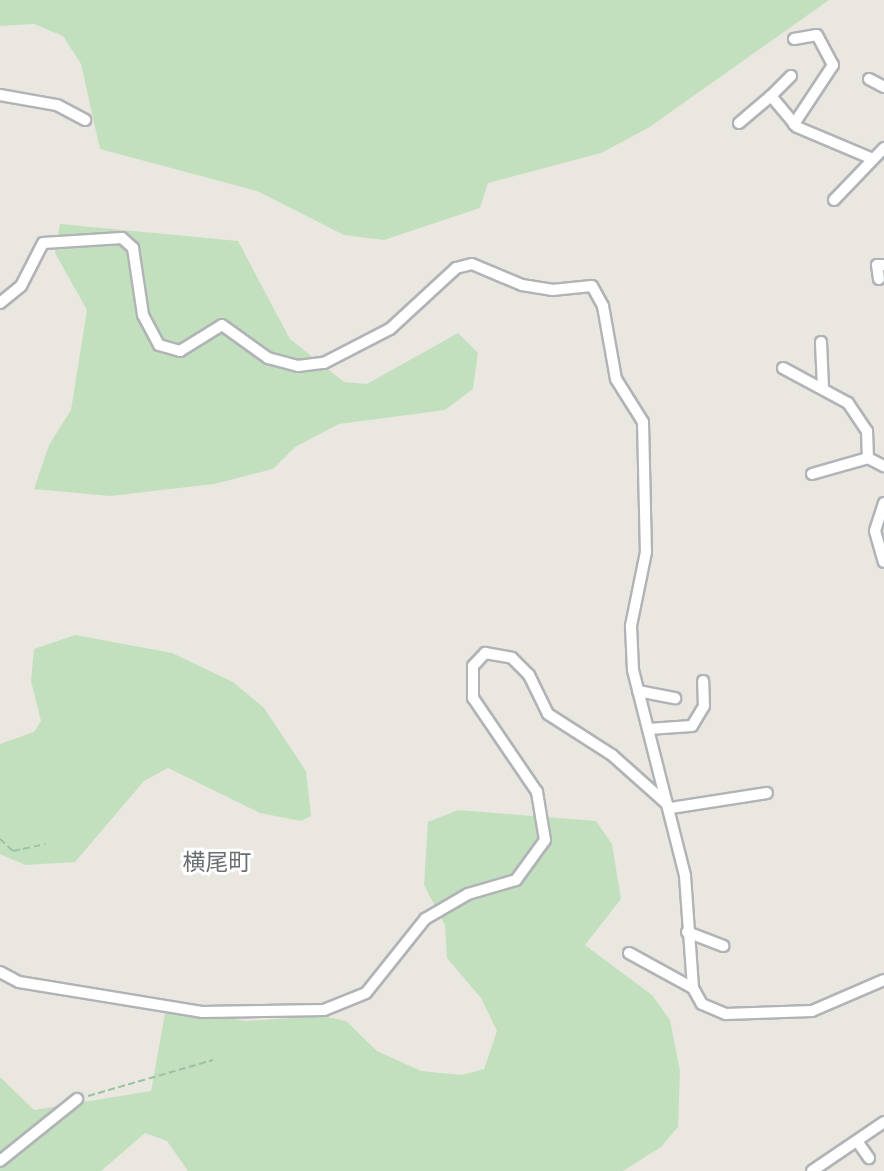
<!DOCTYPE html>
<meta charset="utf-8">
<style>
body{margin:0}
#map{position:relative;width:884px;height:1171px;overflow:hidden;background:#eae7e0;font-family:Signika,"Noto Sans JP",sans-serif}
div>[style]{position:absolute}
.green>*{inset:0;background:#c3e0be}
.path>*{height:2px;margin-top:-1px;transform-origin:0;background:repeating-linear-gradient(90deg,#9ac39f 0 7px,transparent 0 10.5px)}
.roads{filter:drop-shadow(2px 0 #b1b4b7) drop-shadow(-2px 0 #b1b4b7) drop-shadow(0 2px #b1b4b7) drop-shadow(0 -2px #b1b4b7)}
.minor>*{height:10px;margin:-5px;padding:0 5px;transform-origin:5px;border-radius:5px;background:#fff}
span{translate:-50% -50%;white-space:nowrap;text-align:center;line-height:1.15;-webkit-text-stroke:6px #fff;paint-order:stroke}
.quarter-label{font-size:23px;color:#6a6f72}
</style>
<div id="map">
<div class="green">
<div style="clip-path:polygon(0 0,829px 0,648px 128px,601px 153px,488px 183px,480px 208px,384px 240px,344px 235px,257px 191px,100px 149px,81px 64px,63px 36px,34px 24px,0 26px)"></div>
<div style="clip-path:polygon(60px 224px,238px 241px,290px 339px,344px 382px,367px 384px,458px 333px,478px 353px,473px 389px,445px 410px,339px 424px,295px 447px,273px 469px,214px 484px,110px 496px,34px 489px,49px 445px,71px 410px,87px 310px,55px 253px)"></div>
<div style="clip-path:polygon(75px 635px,172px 653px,233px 682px,264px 708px,306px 771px,311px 816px,301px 821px,260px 813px,168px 768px,144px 781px,75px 862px,25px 865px,0 854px,0 744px,34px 732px,41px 721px,31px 681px,34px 649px)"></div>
<div style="clip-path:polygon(458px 810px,596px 821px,612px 844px,621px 899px,585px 945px,652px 995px,670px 1020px,680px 1071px,678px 1127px,661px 1147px,623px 1171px,188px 1171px,167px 1141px,145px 1133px,101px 1171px,0 1171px,0 1077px,34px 1110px,151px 1091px,166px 1008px,246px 1021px,322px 1016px,346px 1021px,377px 1051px,421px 1071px,462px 1075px,484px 1069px,497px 1031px,481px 998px,447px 958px,445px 925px,424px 885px,428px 822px)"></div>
</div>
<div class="path">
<div style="left:0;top:839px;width:18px;rotate:43deg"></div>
<div style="left:13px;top:851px;width:33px;rotate:-12deg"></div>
<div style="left:88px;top:1096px;width:130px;rotate:-16.1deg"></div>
</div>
<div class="roads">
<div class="minor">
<div style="left:794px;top:39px;width:23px;rotate:-10deg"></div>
<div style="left:817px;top:35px;width:34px;rotate:62deg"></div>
<div style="left:833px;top:65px;width:71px;rotate:123.5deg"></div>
<div style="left:791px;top:76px;width:28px;rotate:135deg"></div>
<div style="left:771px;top:96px;width:40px;rotate:50deg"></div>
<div style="left:797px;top:127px;width:82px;rotate:22.8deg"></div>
<div style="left:869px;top:79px;width:17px;rotate:28deg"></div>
<div style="left:0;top:95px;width:58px;rotate:10deg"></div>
<div style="left:57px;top:105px;width:32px;rotate:28deg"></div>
<div style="left:739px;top:123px;width:42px;rotate:-40.2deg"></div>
<div style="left:834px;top:200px;width:72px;rotate:-46.1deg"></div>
<div style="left:879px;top:279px;width:14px;rotate:-98deg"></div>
<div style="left:877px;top:265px;width:7px"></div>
<div style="left:0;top:303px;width:27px;rotate:-39deg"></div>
<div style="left:21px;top:286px;width:48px;rotate:-62.9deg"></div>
<div style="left:43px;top:243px;width:79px;rotate:-3.6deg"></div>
<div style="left:122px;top:238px;width:15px;rotate:42deg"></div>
<div style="left:133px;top:248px;width:68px;rotate:81.5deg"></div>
<div style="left:143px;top:315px;width:34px;rotate:62deg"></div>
<div style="left:159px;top:345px;width:22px;rotate:16deg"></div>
<div style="left:180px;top:351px;width:49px;rotate:-31.8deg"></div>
<div style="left:222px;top:325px;width:57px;rotate:35.7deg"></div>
<div style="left:268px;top:358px;width:31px;rotate:15deg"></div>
<div style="left:298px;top:366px;width:26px;rotate:-7deg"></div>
<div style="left:324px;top:363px;width:74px;rotate:-27.3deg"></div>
<div style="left:390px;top:329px;width:90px;rotate:-42.7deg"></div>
<div style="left:456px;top:268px;width:16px;rotate:-14deg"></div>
<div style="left:472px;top:264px;width:54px;rotate:22.8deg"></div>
<div style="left:522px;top:285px;width:30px;rotate:9deg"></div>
<div style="left:552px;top:290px;width:40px;rotate:-5.7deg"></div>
<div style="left:592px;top:286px;width:23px;rotate:61deg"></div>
<div style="left:603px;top:306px;width:74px;rotate:79.9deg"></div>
<div style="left:616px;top:379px;width:51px;rotate:57.9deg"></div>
<div style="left:643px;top:422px;width:130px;rotate:88.7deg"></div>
<div style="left:646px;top:552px;width:76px;rotate:101.5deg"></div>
<div style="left:631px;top:626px;width:44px;rotate:87.4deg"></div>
<div style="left:633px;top:670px;width:212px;rotate:75.8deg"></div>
<div style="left:685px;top:876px;width:112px;rotate:85.9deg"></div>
<div style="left:693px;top:988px;width:18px;rotate:61deg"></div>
<div style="left:702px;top:1004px;width:26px;rotate:23deg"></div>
<div style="left:726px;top:1014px;width:86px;rotate:-2deg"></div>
<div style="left:812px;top:1011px;width:78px;rotate:-23.3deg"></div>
<div style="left:821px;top:342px;width:45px;rotate:87.5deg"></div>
<div style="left:783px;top:368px;width:74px;rotate:28.3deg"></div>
<div style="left:848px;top:403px;width:34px;rotate:56deg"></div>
<div style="left:867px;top:431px;width:27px;rotate:88deg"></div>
<div style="left:868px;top:458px;width:18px;rotate:27deg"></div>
<div style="left:812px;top:474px;width:58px;rotate:-15.9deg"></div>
<div style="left:884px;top:503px;width:29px;rotate:108deg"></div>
<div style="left:875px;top:531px;width:32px;rotate:74deg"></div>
<div style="left:638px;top:691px;width:38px;rotate:11deg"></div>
<div style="left:648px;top:729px;width:44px;rotate:-3.9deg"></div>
<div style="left:692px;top:726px;width:23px;rotate:-59deg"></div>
<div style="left:704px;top:706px;width:25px;rotate:-92deg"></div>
<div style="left:671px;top:808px;width:97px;rotate:-8.9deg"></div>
<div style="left:687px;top:932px;width:39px;rotate:21deg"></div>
<div style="left:629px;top:953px;width:73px;rotate:28.7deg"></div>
<div style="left:0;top:972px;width:21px;rotate:28deg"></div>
<div style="left:19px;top:982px;width:185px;rotate:9.3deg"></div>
<div style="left:202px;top:1012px;width:122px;rotate:-0.9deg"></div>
<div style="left:324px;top:1010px;width:45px;rotate:-22deg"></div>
<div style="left:366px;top:993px;width:95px;rotate:-51.4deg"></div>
<div style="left:425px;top:919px;width:50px;rotate:-30.2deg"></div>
<div style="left:468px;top:894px;width:50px;rotate:-16.3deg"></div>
<div style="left:516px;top:880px;width:49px;rotate:-54.1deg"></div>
<div style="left:545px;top:840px;width:49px;rotate:-99.5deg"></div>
<div style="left:537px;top:792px;width:114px;rotate:-124.2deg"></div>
<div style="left:473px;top:698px;width:32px;rotate:-90deg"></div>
<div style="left:473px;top:666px;width:18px;rotate:-47deg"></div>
<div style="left:485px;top:653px;width:27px;rotate:10deg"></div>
<div style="left:512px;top:658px;width:24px;rotate:45deg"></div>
<div style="left:529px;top:675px;width:43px;rotate:64deg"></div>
<div style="left:548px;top:714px;width:76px;rotate:32.6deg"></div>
<div style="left:612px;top:755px;width:74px;rotate:41.7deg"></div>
<div style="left:857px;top:1141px;width:21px;rotate:55deg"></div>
<div style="left:0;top:1161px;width:99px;rotate:-38.8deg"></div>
<div style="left:812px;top:1171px;width:87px;rotate:-34.2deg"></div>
</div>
</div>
<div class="quarter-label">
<span style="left:217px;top:863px">横尾町</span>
</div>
</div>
